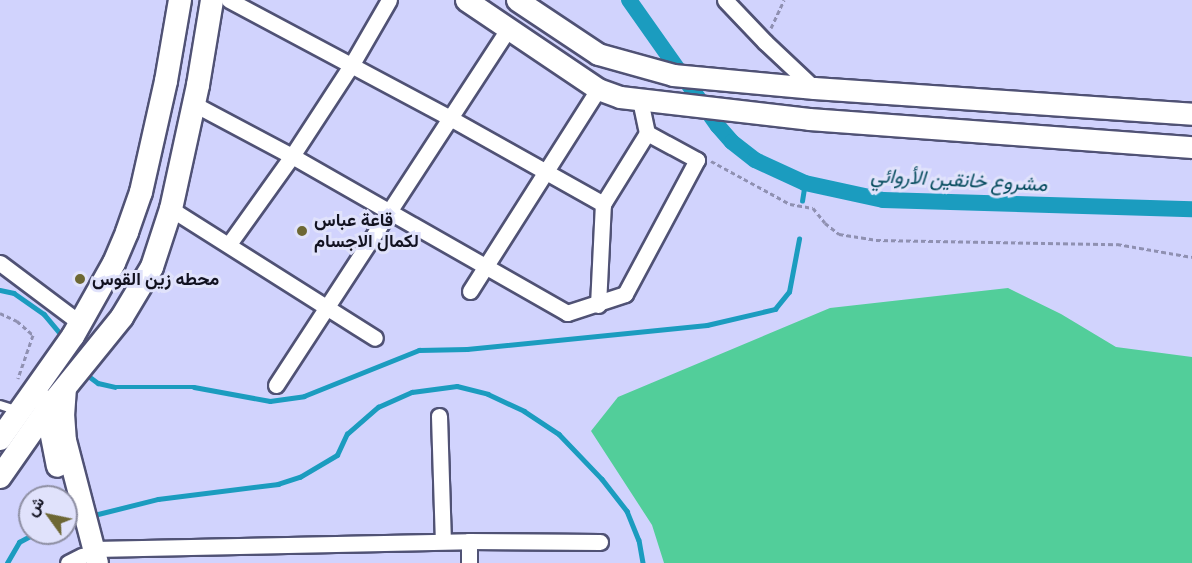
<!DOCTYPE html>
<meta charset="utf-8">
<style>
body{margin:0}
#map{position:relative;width:1192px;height:563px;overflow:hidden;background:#d1d3fd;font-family:Merriweather,Vazirmatn,serif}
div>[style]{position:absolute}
.green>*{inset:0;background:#52ce9a}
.stream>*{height:4.5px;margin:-2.25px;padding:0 2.25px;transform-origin:2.25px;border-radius:2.25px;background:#1b9cbf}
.canal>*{height:16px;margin:-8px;padding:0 8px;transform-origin:8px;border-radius:8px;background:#1b9cbf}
.path>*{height:3px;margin-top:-1.5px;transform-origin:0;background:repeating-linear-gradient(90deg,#8f90b1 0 4.5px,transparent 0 7.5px)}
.roads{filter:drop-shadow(2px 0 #505275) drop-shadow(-2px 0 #505275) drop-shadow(0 2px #505275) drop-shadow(0 -2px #505275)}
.lane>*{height:8px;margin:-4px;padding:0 4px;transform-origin:4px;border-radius:4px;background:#fff}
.street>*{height:15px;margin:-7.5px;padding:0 7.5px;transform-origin:7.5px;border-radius:7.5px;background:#fff}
.secondary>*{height:21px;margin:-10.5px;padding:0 10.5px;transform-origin:10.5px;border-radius:10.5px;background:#fff}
.primary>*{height:22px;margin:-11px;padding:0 11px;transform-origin:11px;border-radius:11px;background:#fff}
.dots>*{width:16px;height:16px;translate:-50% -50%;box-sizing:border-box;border:3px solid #e0e2fb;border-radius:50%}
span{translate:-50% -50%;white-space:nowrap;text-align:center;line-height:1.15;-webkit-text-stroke:6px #e0e2fb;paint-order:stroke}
.poi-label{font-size:18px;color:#121220;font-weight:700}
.left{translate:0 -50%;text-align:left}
.water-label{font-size:20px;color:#034a5c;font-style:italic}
.north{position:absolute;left:18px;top:485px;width:60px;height:60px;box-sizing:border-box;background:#e0e2fb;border:2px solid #8e8fa3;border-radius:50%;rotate:303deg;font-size:16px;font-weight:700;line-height:24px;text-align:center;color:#121220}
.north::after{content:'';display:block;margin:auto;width:21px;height:27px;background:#6d6734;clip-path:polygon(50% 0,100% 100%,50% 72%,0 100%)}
</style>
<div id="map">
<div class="green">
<div style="clip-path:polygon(1008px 288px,1061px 314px,1116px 347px,1192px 357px,1192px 563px,664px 563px,652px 525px,591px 431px,618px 397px,830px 308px)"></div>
</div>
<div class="stream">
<div style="left:802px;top:201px;width:18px;rotate:-81deg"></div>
<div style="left:0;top:290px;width:14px;rotate:12deg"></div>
<div style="left:14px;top:293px;width:37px;rotate:35deg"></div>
<div style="left:44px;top:314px;width:31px;rotate:50deg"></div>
<div style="left:86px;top:374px;width:15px;rotate:37deg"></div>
<div style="left:98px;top:383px;width:17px;rotate:13deg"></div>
<div style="left:115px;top:387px;width:79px"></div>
<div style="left:194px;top:387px;width:77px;rotate:10.4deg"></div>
<div style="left:270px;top:401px;width:34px;rotate:-8deg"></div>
<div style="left:304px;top:396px;width:124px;rotate:-21.8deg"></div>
<div style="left:419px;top:350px;width:48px;rotate:-1.2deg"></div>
<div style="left:467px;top:349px;width:241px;rotate:-5.7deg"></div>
<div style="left:707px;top:325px;width:70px;rotate:-13.2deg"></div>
<div style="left:775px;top:309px;width:22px;rotate:-51deg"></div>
<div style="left:789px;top:292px;width:54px;rotate:-79.3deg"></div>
<div style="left:90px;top:516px;width:70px;rotate:-14deg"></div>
<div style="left:158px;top:499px;width:121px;rotate:-7.1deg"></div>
<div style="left:278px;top:484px;width:23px;rotate:-18deg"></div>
<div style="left:300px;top:477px;width:43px;rotate:-30.7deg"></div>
<div style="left:337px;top:455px;width:23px;rotate:-65deg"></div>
<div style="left:347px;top:434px;width:41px;rotate:-41.1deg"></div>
<div style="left:378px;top:407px;width:37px;rotate:-24deg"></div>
<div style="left:412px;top:392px;width:45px;rotate:-7.6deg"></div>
<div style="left:457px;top:386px;width:32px;rotate:14deg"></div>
<div style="left:488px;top:394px;width:40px;rotate:25deg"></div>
<div style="left:524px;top:411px;width:42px;rotate:33.3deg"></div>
<div style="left:559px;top:434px;width:62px;rotate:46.3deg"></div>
<div style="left:602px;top:479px;width:41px;rotate:52deg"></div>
<div style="left:627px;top:511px;width:31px;rotate:68deg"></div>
<div style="left:639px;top:540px;width:23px;rotate:80deg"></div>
<div style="left:66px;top:522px;width:13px;rotate:-13deg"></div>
<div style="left:7px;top:563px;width:24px;rotate:-60deg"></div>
<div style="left:19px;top:542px;width:19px;rotate:-28deg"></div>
</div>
<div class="canal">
<div style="left:629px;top:0;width:154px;rotate:54.8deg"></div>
<div style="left:718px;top:126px;width:21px;rotate:49deg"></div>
<div style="left:732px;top:142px;width:29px;rotate:38deg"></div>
<div style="left:755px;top:160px;width:55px;rotate:24.7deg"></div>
<div style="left:805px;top:183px;width:80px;rotate:12.3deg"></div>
<div style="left:883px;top:200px;width:309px;rotate:1.7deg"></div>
</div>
<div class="path">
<div style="left:771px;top:28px;width:31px;rotate:-65deg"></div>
<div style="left:711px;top:161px;width:90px;rotate:28.6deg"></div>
<div style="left:790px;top:204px;width:23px;rotate:10deg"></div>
<div style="left:813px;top:208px;width:19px;rotate:51deg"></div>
<div style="left:825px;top:223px;width:18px;rotate:38deg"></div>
<div style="left:839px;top:234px;width:37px;rotate:9deg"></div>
<div style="left:876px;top:240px;width:241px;rotate:1deg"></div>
<div style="left:1117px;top:244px;width:76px;rotate:9.8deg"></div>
<div style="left:0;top:313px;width:19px;rotate:25deg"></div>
<div style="left:17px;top:321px;width:21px;rotate:41deg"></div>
<div style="left:33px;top:335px;width:46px;rotate:109.2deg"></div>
</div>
<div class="roads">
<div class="lane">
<div style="left:0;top:405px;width:19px;rotate:18deg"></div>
</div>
<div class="street">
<div style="left:229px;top:0;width:251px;rotate:28.1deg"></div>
<div style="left:450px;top:118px;width:176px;rotate:29.3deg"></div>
<div style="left:725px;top:0;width:58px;rotate:46.4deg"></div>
<div style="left:765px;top:42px;width:67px;rotate:43.2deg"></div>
<div style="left:194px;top:104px;width:111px;rotate:28deg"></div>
<div style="left:292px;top:156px;width:317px;rotate:29.7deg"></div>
<div style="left:567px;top:313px;width:61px;rotate:-18.1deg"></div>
<div style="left:625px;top:294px;width:152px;rotate:-61.8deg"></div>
<div style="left:697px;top:160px;width:57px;rotate:-151.6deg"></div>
<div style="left:171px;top:209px;width:241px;rotate:32.3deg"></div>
<div style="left:229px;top:244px;width:108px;rotate:-54.4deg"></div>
<div style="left:292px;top:156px;width:110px;rotate:-56.9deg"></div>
<div style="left:352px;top:64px;width:74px;rotate:-60deg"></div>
<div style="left:0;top:263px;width:100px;rotate:36.9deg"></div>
<div style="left:470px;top:291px;width:239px;rotate:-57.6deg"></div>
<div style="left:598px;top:305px;width:101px;rotate:-87.2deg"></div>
<div style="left:603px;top:204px;width:84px;rotate:-58.2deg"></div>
<div style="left:647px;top:133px;width:34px;rotate:-102deg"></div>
<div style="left:276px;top:385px;width:426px;rotate:-56.9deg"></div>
<div style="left:439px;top:416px;width:125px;rotate:88.2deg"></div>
<div style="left:469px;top:541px;width:22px;rotate:90deg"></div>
<div style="left:94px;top:549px;width:375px;rotate:-1.2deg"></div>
<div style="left:469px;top:541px;width:131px;rotate:0.4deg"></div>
<div style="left:68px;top:563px;width:16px;rotate:-27deg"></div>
</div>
<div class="secondary">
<div style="left:466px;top:0;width:159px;rotate:34deg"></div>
<div style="left:598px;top:89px;width:23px;rotate:20deg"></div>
<div style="left:620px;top:97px;width:190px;rotate:6.6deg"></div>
<div style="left:809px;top:119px;width:384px;rotate:4.2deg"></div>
<div style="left:517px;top:0;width:97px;rotate:33.7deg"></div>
<div style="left:598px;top:54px;width:78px;rotate:15.6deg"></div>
<div style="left:673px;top:75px;width:142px;rotate:5.3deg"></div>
<div style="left:814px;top:88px;width:379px;rotate:3.9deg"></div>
<div style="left:65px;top:387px;width:26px;rotate:94deg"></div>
<div style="left:63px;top:413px;width:27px;rotate:86deg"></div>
<div style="left:65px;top:440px;width:127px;rotate:75.4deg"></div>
<div style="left:44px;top:400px;width:67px;rotate:78.9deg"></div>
</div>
<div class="primary">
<div style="left:0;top:439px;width:126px;rotate:-54.7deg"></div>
<div style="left:73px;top:336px;width:84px;rotate:-60.7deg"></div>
<div style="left:114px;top:263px;width:34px;rotate:-67deg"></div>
<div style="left:127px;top:232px;width:42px;rotate:-70.7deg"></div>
<div style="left:141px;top:192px;width:114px;rotate:-77.3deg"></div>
<div style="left:166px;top:81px;width:82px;rotate:-80.2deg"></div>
<div style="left:0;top:477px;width:80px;rotate:-55.1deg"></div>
<div style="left:46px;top:411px;width:121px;rotate:-51deg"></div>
<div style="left:122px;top:317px;width:58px;rotate:-59deg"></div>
<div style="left:152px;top:267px;width:61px;rotate:-71.9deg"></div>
<div style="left:171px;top:209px;width:127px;rotate:-77.7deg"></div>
<div style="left:198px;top:85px;width:86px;rotate:-80.6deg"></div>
</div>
</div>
<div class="dots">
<div style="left:302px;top:231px;background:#6d6734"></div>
<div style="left:80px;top:279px;background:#6d6734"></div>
</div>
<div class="poi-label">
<span class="left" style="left:314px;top:231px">قاعة عباس<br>لكمال الاجسام</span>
<span class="left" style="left:92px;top:279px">محطه زين القوس</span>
</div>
<div class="water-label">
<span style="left:959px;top:179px;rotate:3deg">مشروع خانقين الأروائي</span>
</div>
<div class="north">ش</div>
</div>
